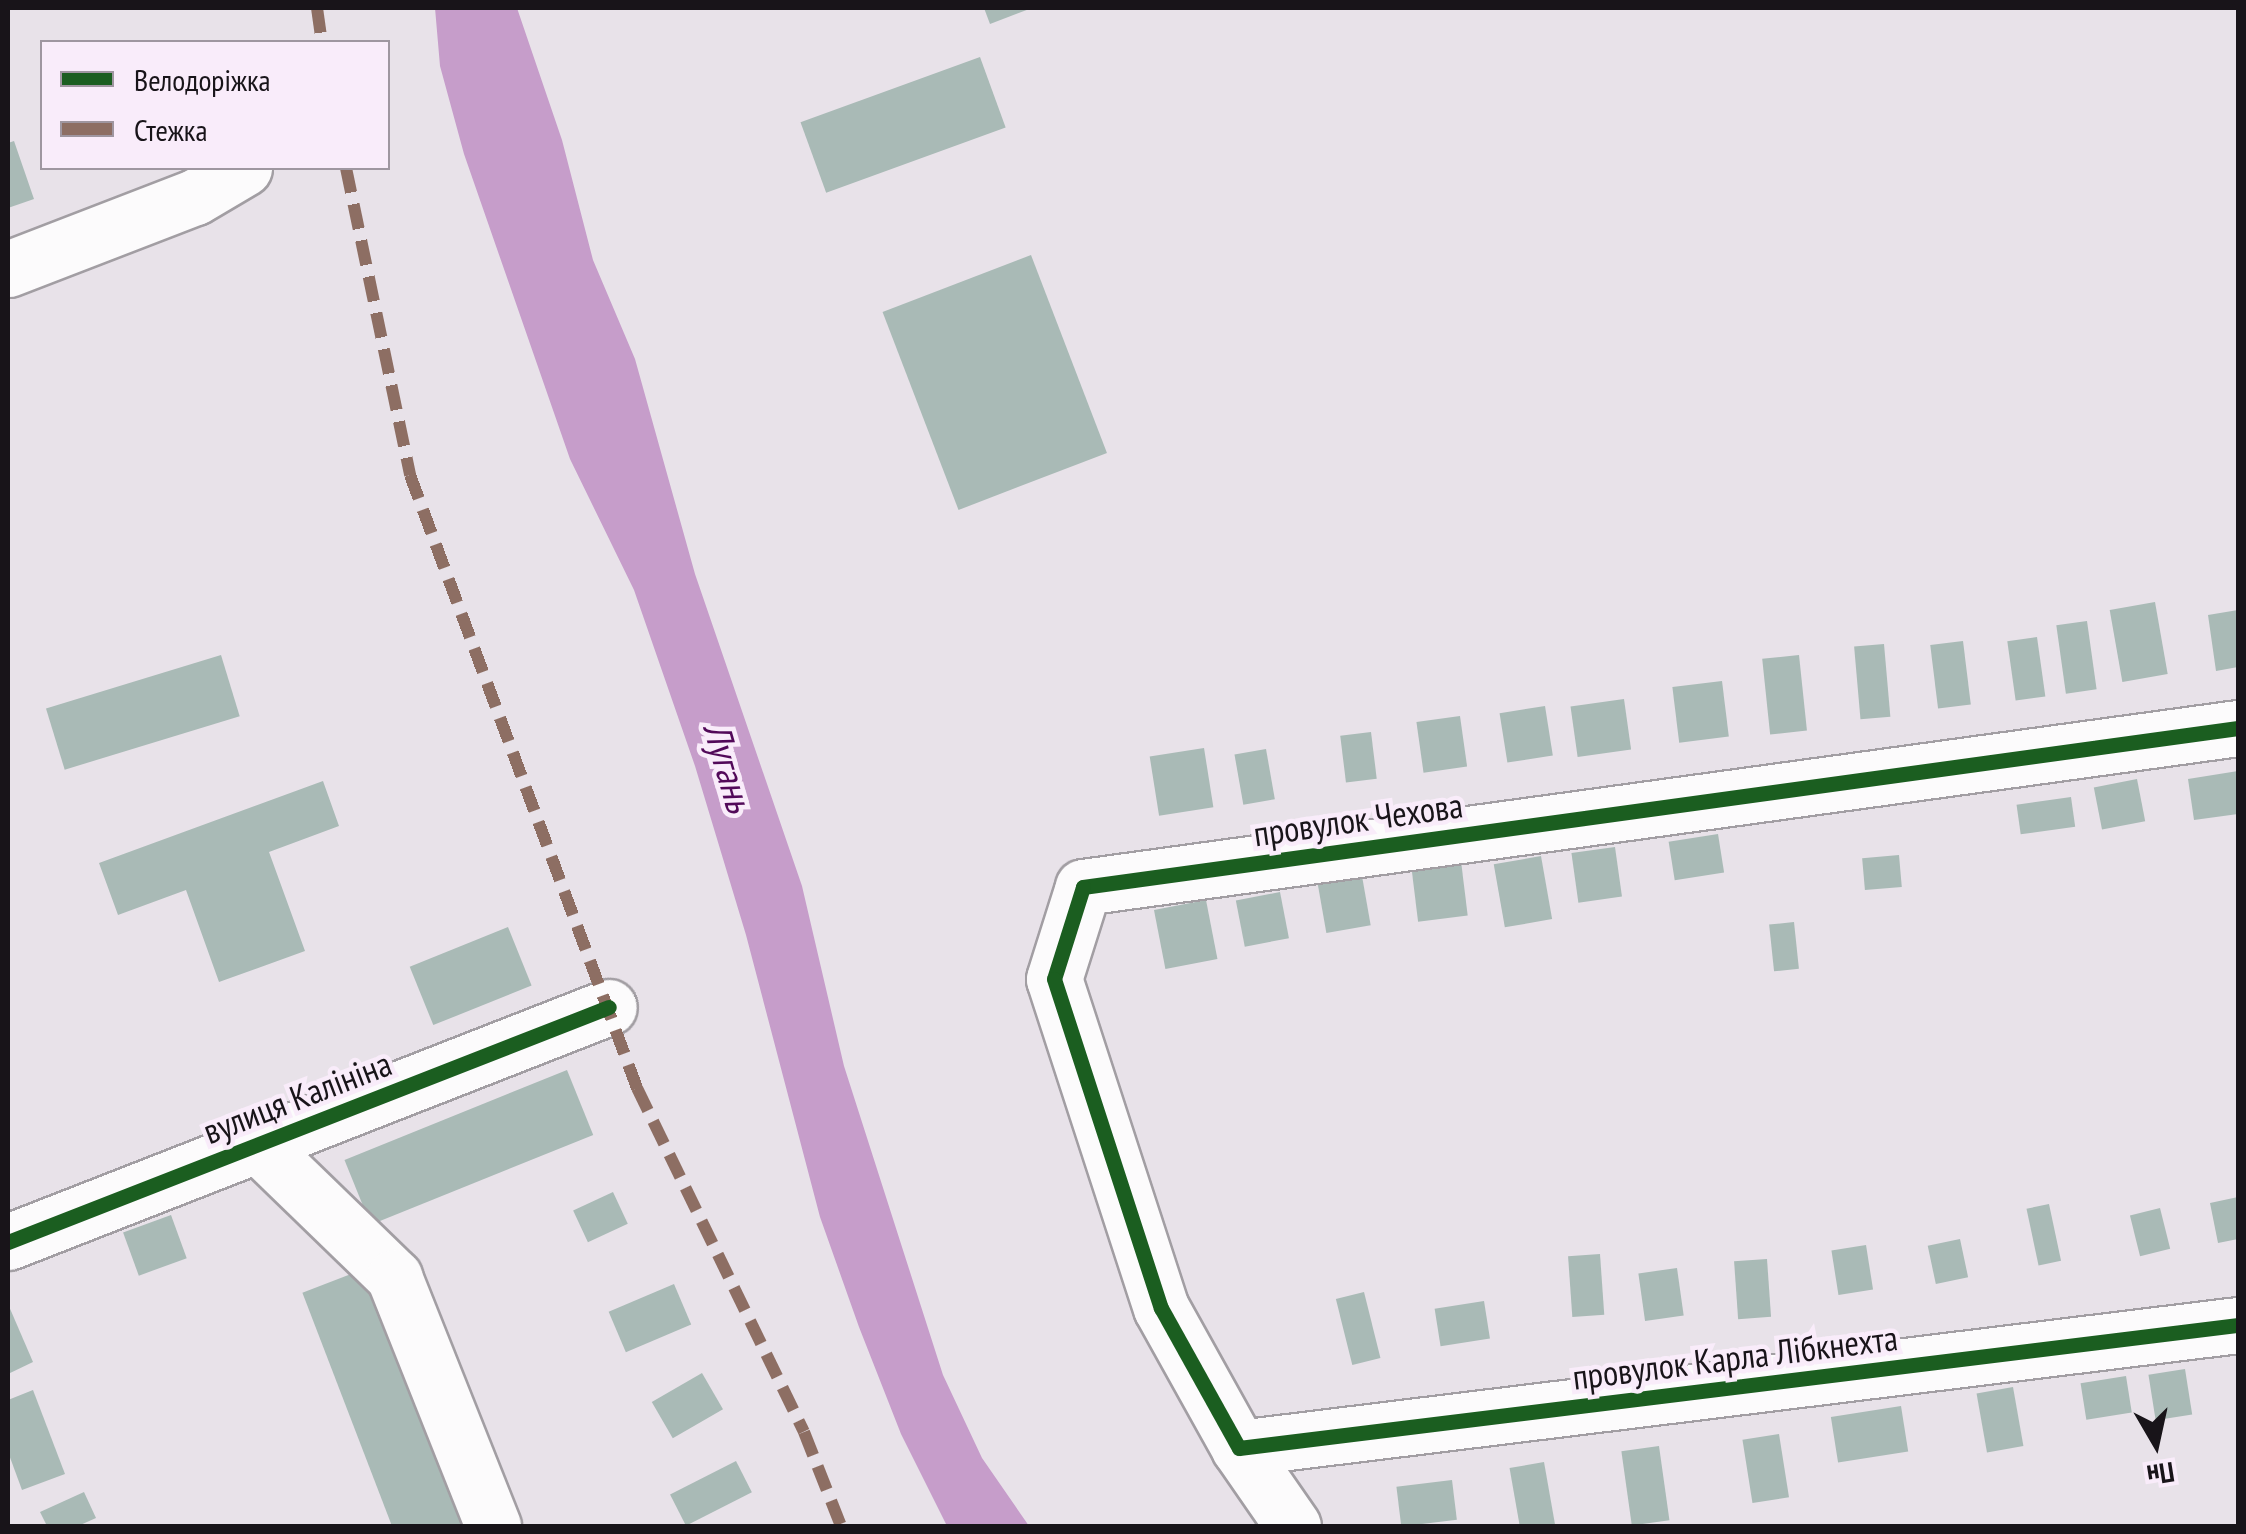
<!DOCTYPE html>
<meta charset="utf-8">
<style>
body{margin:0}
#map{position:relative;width:2246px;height:1534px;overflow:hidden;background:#e8e2e9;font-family:"PT Sans Narrow",sans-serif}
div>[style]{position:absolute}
.water>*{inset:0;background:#c69dca}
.building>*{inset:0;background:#a9bab6;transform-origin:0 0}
.roads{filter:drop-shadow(2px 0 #a29ea3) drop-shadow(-2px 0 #a29ea3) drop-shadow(0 2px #a29ea3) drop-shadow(0 -2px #a29ea3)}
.minor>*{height:55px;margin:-27.5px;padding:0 27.5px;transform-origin:27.5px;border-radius:27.5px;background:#fcfbfc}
.quiet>*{height:12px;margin-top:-6px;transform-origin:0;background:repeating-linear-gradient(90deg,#8d6e63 0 25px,transparent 0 37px)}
.cycleway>*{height:15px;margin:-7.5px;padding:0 7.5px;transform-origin:7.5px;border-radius:7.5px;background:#1b5e20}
span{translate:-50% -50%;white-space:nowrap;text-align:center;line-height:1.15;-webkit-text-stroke:9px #f9ecfa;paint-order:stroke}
.street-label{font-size:35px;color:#181419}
.water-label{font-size:38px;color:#520959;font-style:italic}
.frame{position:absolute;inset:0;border:10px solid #181419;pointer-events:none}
.legend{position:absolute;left:40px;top:40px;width:350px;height:130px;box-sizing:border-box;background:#f9ecfa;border:2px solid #9f96a0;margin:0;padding:12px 18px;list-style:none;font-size:30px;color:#181419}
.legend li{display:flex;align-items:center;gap:20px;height:50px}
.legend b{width:50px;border:2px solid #9f96a0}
.north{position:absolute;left:2106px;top:1394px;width:100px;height:100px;-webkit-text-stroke:8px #f9ecfa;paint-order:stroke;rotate:171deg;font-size:28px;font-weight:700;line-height:40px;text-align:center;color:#181419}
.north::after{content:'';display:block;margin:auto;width:35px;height:45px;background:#181419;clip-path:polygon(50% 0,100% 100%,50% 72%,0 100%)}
</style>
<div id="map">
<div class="water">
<div style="clip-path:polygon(435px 8px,517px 8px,562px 140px,593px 260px,635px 359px,695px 574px,802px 886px,844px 1066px,943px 1375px,982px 1458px,1029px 1526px,947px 1526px,901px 1434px,859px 1327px,820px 1217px,746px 935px,695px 766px,634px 590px,570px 459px,464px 154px,440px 66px)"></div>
</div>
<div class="building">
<div style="clip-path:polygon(984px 8px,1032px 8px,990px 24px)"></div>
<div style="left:980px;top:57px;width:75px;height:191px;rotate:70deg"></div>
<div style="clip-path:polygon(14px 141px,34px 199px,8px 208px,8px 143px)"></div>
<div style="left:1031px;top:255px;width:212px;height:159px;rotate:69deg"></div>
<div style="left:2155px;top:602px;width:73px;height:46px;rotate:80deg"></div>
<div style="clip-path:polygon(2238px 610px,2238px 667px,2216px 671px,2208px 615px)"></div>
<div style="left:2087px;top:621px;width:69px;height:31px;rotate:82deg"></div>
<div style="left:2037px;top:637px;width:60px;height:30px;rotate:82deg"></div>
<div style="left:1963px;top:641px;width:64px;height:33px;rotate:83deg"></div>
<div style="left:1884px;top:644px;width:73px;height:30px;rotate:85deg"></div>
<div style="left:221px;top:655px;width:64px;height:183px;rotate:73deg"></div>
<div style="left:1799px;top:655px;width:76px;height:37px;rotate:84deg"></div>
<div style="left:1722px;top:681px;width:56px;height:50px;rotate:83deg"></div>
<div style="left:1624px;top:699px;width:51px;height:54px;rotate:82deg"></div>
<div style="left:1545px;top:706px;width:50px;height:46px;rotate:81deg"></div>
<div style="left:1460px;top:716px;width:51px;height:44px;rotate:82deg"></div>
<div style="left:1371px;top:732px;width:47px;height:31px;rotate:83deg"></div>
<div style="left:1204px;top:748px;width:60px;height:55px;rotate:81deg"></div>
<div style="left:1266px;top:749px;width:51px;height:32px;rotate:80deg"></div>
<div style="clip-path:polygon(2238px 771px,2238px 814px,2194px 820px,2188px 779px)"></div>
<div style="left:2137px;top:779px;width:43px;height:44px;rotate:79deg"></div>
<div style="clip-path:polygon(323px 781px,339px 826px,269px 852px,305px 951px,219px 982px,186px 890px,118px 915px,99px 863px)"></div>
<div style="left:2071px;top:797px;width:30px;height:55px;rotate:82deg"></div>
<div style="left:1718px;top:834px;width:39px;height:50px;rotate:81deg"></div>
<div style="left:1615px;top:847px;width:50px;height:44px;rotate:82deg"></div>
<div style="left:1899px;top:855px;width:32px;height:37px;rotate:85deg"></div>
<div style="left:1541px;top:856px;width:64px;height:48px;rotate:80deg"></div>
<div style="left:1461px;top:861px;width:55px;height:50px;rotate:83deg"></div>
<div style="left:1362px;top:876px;width:50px;height:45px;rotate:80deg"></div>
<div style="left:1280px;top:892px;width:47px;height:45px;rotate:79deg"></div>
<div style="left:1206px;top:900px;width:60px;height:53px;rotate:79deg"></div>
<div style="left:1794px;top:922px;width:47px;height:25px;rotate:84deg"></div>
<div style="left:508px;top:927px;width:63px;height:106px;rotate:68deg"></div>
<div style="left:567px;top:1070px;width:70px;height:240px;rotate:68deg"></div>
<div style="left:613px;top:1192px;width:35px;height:44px;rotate:65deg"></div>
<div style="clip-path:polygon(2238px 1197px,2238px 1239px,2218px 1243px,2210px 1203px)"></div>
<div style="left:2049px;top:1204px;width:58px;height:23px;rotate:78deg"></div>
<div style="left:2160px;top:1208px;width:42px;height:31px;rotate:76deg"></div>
<div style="left:171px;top:1215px;width:46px;height:51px;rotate:70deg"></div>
<div style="left:1960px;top:1239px;width:39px;height:33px;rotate:78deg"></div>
<div style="left:1866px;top:1245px;width:45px;height:35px;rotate:81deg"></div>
<div style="left:1600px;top:1254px;width:61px;height:32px;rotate:86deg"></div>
<div style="left:1767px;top:1259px;width:58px;height:33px;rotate:86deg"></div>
<div style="left:1677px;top:1268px;width:48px;height:39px;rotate:82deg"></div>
<div style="left:364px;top:1269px;width:275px;height:66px;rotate:69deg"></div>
<div style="left:674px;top:1284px;width:44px;height:71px;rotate:67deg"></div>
<div style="left:1364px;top:1292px;width:68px;height:29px;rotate:76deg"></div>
<div style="left:1484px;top:1301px;width:38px;height:50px;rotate:81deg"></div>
<div style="clip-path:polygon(8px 1304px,33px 1362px,8px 1374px)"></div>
<div style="left:2185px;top:1369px;width:46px;height:37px;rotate:81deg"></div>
<div style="left:702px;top:1373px;width:42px;height:58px;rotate:60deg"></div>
<div style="left:2126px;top:1376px;width:37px;height:46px;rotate:81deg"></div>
<div style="left:2013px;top:1387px;width:60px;height:37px;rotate:80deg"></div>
<div style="clip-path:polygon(33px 1390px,65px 1474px,22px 1490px,8px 1452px,8px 1400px)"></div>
<div style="left:1901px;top:1406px;width:46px;height:71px;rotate:81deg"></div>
<div style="left:1779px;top:1434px;width:64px;height:37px;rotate:81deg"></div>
<div style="left:1659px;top:1446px;width:75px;height:38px;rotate:82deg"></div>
<div style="left:736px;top:1461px;width:35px;height:74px;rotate:63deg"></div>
<div style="left:1544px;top:1462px;width:63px;height:35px;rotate:80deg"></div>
<div style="left:1452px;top:1480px;width:40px;height:56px;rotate:83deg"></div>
<div style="clip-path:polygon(84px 1492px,96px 1518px,78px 1526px,47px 1526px,40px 1512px)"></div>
</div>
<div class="roads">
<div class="minor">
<div style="left:8px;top:269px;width:200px;rotate:-21.1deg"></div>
<div style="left:195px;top:197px;width:57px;rotate:-30.6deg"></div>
<div style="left:258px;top:1145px;width:190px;rotate:44.1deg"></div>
<div style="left:394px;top:1277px;width:268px;rotate:68.3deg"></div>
<div style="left:8px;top:1242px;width:645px;rotate:-21.36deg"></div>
<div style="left:1239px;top:1448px;width:1007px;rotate:-7.02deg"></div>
<div style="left:1293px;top:1526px;width:95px;rotate:-124.7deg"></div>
<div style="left:1239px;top:1448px;width:160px;rotate:-119.1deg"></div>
<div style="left:1161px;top:1308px;width:346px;rotate:-108deg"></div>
<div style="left:1054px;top:979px;width:96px;rotate:-72.5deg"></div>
<div style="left:1083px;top:887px;width:1166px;rotate:-7.84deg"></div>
</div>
</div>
<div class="quiet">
<div style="left:317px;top:8px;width:34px;rotate:82deg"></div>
<div style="left:346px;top:168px;width:314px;rotate:78.2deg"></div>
<div style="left:410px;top:475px;width:654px;rotate:69.68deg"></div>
<div style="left:637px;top:1088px;width:382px;rotate:64.1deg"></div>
<div style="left:804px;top:1432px;width:101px;rotate:68.5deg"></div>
</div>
<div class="cycleway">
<div style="left:2238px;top:728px;width:1166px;rotate:172.16deg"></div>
<div style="left:1083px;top:887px;width:96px;rotate:107.5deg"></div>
<div style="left:1054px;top:979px;width:346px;rotate:72deg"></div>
<div style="left:1161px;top:1308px;width:160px;rotate:60.9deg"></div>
<div style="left:1239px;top:1448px;width:1007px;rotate:-7.02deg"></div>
<div style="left:8px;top:1242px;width:645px;rotate:-21.36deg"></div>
</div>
<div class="street-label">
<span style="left:1358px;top:819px;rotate:-8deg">провулок Чехова</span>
<span style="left:297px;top:1097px;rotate:-21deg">вулиця Калініна</span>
<span style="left:1735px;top:1357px;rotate:-7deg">провулок Карла Лібкнехта</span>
</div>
<div class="water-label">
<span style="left:729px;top:767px;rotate:74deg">Лугань</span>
</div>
<div class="frame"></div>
<ul class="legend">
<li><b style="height:12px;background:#1b5e20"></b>Велодоріжка</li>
<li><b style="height:12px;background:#8d6e63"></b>Стежка</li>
</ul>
<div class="north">Пн</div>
</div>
